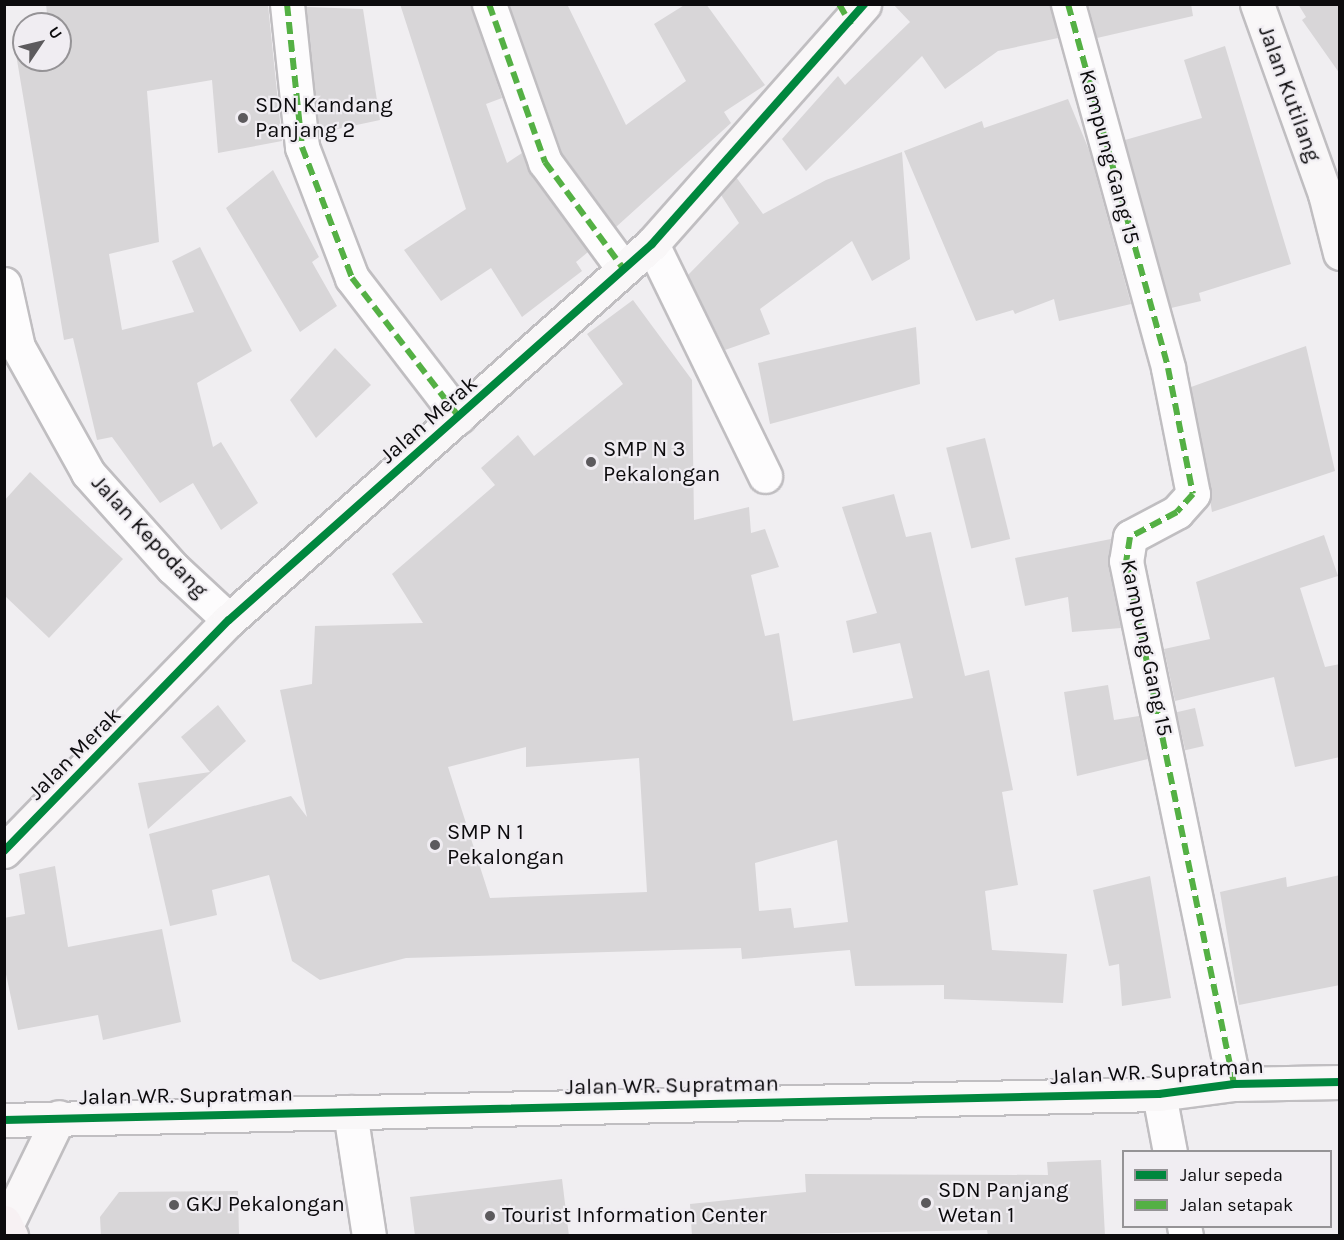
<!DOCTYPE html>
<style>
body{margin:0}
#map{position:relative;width:1344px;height:1240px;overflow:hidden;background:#f0eef1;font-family:Karla,sans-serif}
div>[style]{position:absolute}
.building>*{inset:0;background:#d8d6d8;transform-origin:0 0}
.roads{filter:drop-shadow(2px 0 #c0bec1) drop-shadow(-2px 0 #c0bec1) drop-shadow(0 2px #c0bec1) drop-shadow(0 -2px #c0bec1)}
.street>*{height:33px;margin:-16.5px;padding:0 16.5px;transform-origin:16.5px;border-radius:16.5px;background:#fdfcfd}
.secondary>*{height:33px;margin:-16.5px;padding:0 16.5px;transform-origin:16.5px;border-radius:16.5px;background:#f9f7f8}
.primary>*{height:33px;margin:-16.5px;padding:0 16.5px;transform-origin:16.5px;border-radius:16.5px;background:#f7f1f3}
.quiet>*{height:6px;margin-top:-3px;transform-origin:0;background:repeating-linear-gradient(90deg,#54b044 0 12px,transparent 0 18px)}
.cycleway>*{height:8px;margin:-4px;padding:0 4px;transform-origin:4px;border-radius:4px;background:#00873e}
.dots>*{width:16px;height:16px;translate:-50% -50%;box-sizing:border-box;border:3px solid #f0edf2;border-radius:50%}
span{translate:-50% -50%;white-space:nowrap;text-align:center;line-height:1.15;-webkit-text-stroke:4.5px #f0edf2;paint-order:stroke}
.street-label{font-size:22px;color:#0c0b0d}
.poi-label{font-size:22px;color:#0c0b0d}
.left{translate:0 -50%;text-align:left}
.frame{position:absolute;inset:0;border:6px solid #0c0b0d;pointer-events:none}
.legend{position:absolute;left:1122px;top:1150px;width:210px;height:78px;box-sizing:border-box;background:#f0edf2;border:2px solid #959396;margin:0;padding:8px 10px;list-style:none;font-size:18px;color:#0c0b0d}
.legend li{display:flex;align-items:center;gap:12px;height:30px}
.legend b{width:30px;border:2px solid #959396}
.north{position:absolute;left:12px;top:12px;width:60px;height:60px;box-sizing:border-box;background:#f0edf2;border:2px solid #959396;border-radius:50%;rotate:55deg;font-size:16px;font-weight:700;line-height:24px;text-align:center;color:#0c0b0d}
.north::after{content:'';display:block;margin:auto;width:21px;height:27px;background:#5c5a5d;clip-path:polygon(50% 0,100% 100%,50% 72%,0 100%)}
</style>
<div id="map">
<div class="building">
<div style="clip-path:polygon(46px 4px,268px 5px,282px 141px,218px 153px,212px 80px,147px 91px,159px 242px,109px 254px,122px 330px,194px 312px,172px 261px,200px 247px,252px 351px,197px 383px,213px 447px,221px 442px,258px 503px,221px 530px,193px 483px,160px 503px,112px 437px,97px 440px,73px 338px,64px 340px,16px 54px,24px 52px,24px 60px,60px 60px,60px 24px,48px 24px)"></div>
<div style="clip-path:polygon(400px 4px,471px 4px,502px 98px,486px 104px,507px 163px,522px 153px,530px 173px,588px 252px,576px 262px,582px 271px,522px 317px,491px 268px,441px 301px,404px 250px,466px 209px)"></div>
<div style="clip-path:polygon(509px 4px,567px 4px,626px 125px,686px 81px,654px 24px,686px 4px,706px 4px,765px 85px,724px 112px,731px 123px,616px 227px,562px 153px)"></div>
<div style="clip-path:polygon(893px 4px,1050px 4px,1058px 38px,998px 51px,945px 89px,922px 56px,806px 171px,782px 139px,838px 76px,845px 85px,910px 22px)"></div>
<div style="clip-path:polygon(1088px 4px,1191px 4px,1193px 16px,1097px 38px)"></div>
<div style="clip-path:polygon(1298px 4px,1340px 4px,1340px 74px,1302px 20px,1306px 17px)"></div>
<div style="clip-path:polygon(306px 7px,363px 9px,380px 120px,319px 133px)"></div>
<div style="clip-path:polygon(1225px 46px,1291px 264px,1199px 293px,1201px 301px,1171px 308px,1125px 140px,1202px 118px,1184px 60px)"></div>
<div style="clip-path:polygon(1068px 99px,1089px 150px,1131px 304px,1059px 321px,1054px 299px,1015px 314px,1013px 310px,976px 321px,904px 151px,982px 121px,984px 128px)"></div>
<div style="clip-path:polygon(902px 152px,910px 259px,872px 281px,852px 241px,760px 309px,770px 334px,725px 350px,688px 275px,739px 223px,721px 195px,736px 177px,763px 214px,826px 180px)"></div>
<div style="clip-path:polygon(273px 170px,319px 257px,312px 262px,337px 306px,300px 332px,226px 208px)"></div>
<div style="clip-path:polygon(evenodd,633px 300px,692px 380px,694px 520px,749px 507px,751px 533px,765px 529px,779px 567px,751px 575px,765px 636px,779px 633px,793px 721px,913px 698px,900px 643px,853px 653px,846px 621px,877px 613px,842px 507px,894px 494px,906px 537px,931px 532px,965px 676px,989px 670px,1013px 790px,1002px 792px,1018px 885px,985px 891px,992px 950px,1067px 954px,1063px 1003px,944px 999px,944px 985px,855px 986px,850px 950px,742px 959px,741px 948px,406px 958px,320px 980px,292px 961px,269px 875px,212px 890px,217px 915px,170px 926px,149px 834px,291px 796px,307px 817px,280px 690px,312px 684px,315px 626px,423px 623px,392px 574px,495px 485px,481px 468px,518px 435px,534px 456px,623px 384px,587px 334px,633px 300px,526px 747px,526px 767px,639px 758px,647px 892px,490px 898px,448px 767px,526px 747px,633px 300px,837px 840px,848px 922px,794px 928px,791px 908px,759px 911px,755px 863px,837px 840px)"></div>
<div style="clip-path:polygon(916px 327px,920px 384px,770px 424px,758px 363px)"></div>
<div style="clip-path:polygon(1306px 346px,1335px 471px,1212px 512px,1191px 387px)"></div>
<div style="clip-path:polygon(335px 348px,371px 385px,316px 438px,290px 400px)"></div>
<div style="left:985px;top:438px;width:104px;height:40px;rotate:76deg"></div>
<div style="clip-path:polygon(30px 472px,123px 559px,49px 638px,4px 595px,4px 501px)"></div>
<div style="clip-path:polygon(1324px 535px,1338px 576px,1300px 588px,1325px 667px,1340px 664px,1340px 757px,1295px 767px,1274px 677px,1175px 701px,1164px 649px,1210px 639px,1196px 582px)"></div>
<div style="clip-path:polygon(1111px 539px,1108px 565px,1121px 628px,1072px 632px,1068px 597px,1025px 606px,1015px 558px)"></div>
<div style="clip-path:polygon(1108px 685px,1114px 720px,1139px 716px,1148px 759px,1077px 776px,1064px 692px)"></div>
<div style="clip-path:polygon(218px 705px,246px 741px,148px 829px,138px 783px,210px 772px,181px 737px)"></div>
<div style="left:1195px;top:708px;width:39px;height:19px;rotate:77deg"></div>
<div style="clip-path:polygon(55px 866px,68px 947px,162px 929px,181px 1022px,103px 1040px,98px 1015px,18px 1030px,4px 965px,4px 918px,25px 914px,19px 874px)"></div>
<div style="clip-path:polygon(1340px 875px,1340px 985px,1239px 1005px,1220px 892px,1286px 877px,1287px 887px)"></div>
<div style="clip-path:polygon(1150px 876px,1171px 998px,1122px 1006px,1119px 964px,1109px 966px,1093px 890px)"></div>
<div style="clip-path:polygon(1101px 1160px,1105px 1236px,988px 1236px,987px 1230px,692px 1236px,690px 1204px,806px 1192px,805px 1174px,1048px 1175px,1047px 1162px)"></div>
<div style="clip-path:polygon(562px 1179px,569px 1236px,415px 1236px,410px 1197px)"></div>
<div style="clip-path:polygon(238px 1191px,239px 1236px,101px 1236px,100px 1217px,119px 1192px)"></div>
</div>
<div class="roads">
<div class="street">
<div style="left:287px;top:4px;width:144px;rotate:84deg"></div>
<div style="left:302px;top:147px;width:140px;rotate:69.1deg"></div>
<div style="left:352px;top:278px;width:175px;rotate:52.4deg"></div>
<div style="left:489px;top:4px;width:168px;rotate:70.5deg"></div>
<div style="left:545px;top:162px;width:132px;rotate:53.7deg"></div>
<div style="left:1068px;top:4px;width:377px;rotate:74.6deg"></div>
<div style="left:1168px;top:368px;width:128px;rotate:78.8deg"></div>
<div style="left:1193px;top:494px;width:24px;rotate:132deg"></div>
<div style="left:1177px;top:512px;width:53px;rotate:152deg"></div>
<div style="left:1130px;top:537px;width:24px;rotate:99deg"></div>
<div style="left:1126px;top:561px;width:534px;rotate:78.33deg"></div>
<div style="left:652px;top:244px;width:258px;rotate:64deg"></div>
<div style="left:4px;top:284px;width:65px;rotate:77.5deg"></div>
<div style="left:18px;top:347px;width:144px;rotate:60.9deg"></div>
<div style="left:88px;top:473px;width:127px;rotate:48.2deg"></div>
<div style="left:173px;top:568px;width:76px;rotate:42.9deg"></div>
<div style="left:1159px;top:1094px;width:59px;rotate:79.3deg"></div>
<div style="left:350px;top:1112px;width:125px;rotate:81.3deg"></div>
<div style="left:1184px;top:1226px;width:10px;rotate:79deg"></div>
</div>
<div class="secondary">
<div style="left:1257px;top:4px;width:202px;rotate:70.3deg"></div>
<div style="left:1325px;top:194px;width:61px;rotate:75.7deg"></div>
<div style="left:4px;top:851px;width:322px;rotate:-45.8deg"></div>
<div style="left:229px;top:620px;width:566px;rotate:-41.63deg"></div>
<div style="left:652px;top:244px;width:320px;rotate:-48.5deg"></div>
<div style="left:4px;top:1120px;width:1155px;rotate:-1.29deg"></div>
<div style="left:1159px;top:1094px;width:76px;rotate:-7.6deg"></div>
<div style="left:1234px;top:1084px;width:106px;rotate:-1.1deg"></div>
<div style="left:6px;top:1226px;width:121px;rotate:-64.1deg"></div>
</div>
<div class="primary">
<div style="left:4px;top:1222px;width:16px;rotate:63deg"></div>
</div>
</div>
<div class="quiet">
<div style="left:287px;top:4px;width:144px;rotate:84deg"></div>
<div style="left:302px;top:147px;width:140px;rotate:69.1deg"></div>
<div style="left:352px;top:278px;width:175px;rotate:52.4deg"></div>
<div style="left:489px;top:4px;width:168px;rotate:70.5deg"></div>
<div style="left:545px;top:162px;width:132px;rotate:53.7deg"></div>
<div style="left:839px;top:4px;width:24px;rotate:60deg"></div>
<div style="left:1068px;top:4px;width:377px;rotate:74.6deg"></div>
<div style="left:1168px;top:368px;width:128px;rotate:78.8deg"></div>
<div style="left:1193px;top:494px;width:24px;rotate:132deg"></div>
<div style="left:1177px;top:512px;width:53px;rotate:152deg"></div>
<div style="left:1130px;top:537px;width:24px;rotate:99deg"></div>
<div style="left:1126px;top:561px;width:534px;rotate:78.33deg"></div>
</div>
<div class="cycleway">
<div style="left:4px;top:851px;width:322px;rotate:-45.8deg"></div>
<div style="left:229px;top:620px;width:566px;rotate:-41.63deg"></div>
<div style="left:652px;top:244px;width:320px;rotate:-48.5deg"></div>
<div style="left:4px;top:1120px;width:1155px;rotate:-1.29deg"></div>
<div style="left:1159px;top:1094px;width:76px;rotate:-7.6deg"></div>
<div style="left:1234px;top:1084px;width:106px;rotate:-1.1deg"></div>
</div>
<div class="dots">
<div style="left:243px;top:118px;background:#5c5a5d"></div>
<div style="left:591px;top:462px;background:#5c5a5d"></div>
<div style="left:435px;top:845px;background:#5c5a5d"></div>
<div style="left:926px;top:1203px;background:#5c5a5d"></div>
<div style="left:174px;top:1205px;background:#5c5a5d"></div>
<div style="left:490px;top:1216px;background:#5c5a5d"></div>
</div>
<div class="street-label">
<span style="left:1289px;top:94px;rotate:70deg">Jalan Kutilang</span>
<span style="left:1109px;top:157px;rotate:75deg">Kampung Gang 15</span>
<span style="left:429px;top:420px;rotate:-41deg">Jalan Merak</span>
<span style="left:149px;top:537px;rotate:47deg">Jalan Kepodang</span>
<span style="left:1146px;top:648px;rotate:78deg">Kampung Gang 15</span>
<span style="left:75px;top:754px;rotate:-45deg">Jalan Merak</span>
<span style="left:1157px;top:1072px;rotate:-3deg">Jalan WR. Supratman</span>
<span style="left:672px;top:1086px;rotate:-1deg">Jalan WR. Supratman</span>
<span style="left:186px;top:1096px;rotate:-1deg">Jalan WR. Supratman</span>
</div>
<div class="poi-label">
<span class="left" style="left:255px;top:118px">SDN Kandang<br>Panjang 2</span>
<span class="left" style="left:603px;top:462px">SMP N 3<br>Pekalongan</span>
<span class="left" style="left:447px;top:845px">SMP N 1<br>Pekalongan</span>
<span class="left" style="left:938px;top:1203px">SDN Panjang<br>Wetan 1</span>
<span class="left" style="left:186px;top:1205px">GKJ Pekalongan</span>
<span class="left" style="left:502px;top:1216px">Tourist Information Center</span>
</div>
<div class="frame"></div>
<ul class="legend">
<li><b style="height:8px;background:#00873e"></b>Jalur sepeda</li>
<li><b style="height:8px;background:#54b044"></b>Jalan setapak</li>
</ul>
<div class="north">U</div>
</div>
